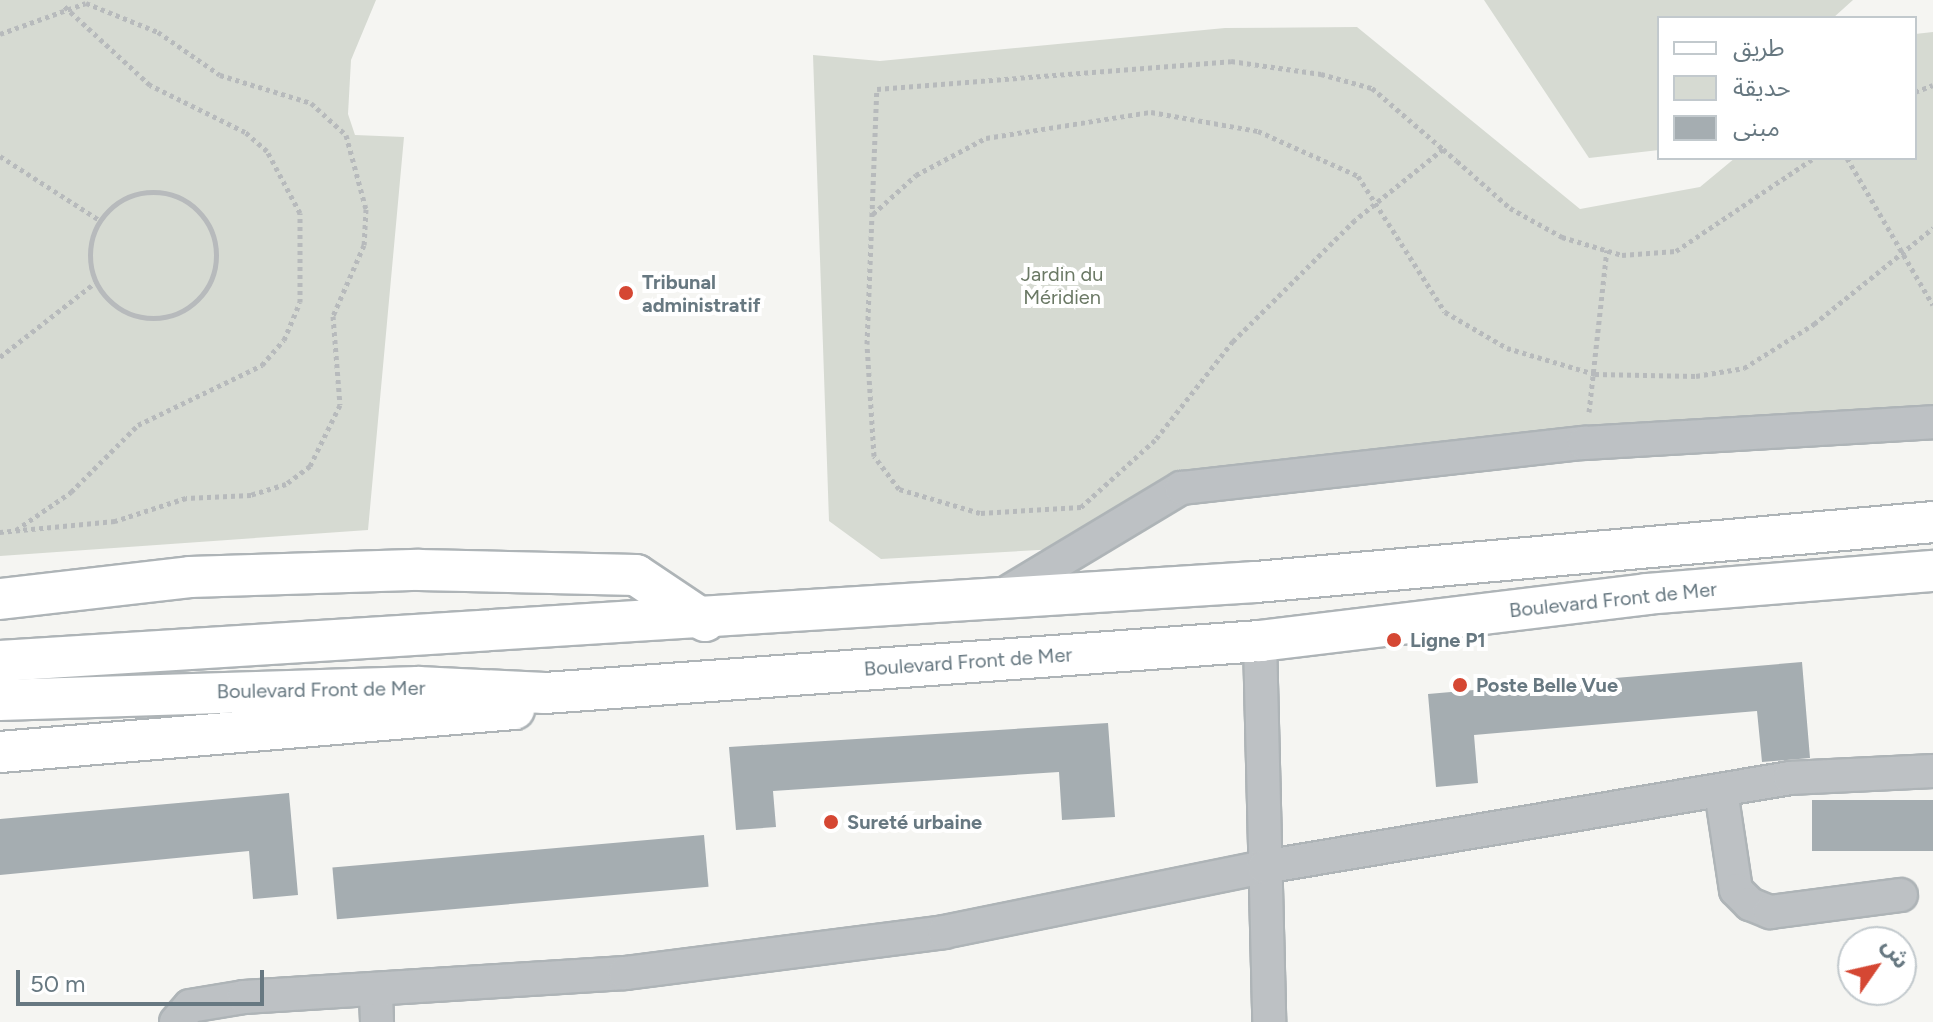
<!DOCTYPE html>
<meta charset="utf-8">
<style>
body{margin:0}
#map{position:relative;width:1933px;height:1022px;overflow:hidden;background:#f5f5f2;font-family:Figtree,"Noto Sans Arabic",sans-serif}
div>[style]{position:absolute}
.green>*{inset:0;background:#d6dad2}
.building>*{inset:0;background:#a5adb1;transform-origin:0 0}
.path>*{height:5px;margin-top:-2.5px;transform-origin:0;background:repeating-linear-gradient(90deg,#b7babc 0 4px,transparent 0 8px)}
.path>.ring{margin:-2.5px;padding:0;box-sizing:content-box;background:none;border:5px solid #b7babc;border-radius:50%}
.roads{filter:drop-shadow(2px 0 #aeb4b7) drop-shadow(-2px 0 #aeb4b7) drop-shadow(0 2px #aeb4b7) drop-shadow(0 -2px #aeb4b7)}
.minor>*{height:32px;margin:-16px;padding:0 16px;transform-origin:16px;border-radius:16px;background:#bdc1c4}
.major>*{height:40px;margin:-20px;padding:0 20px;transform-origin:20px;border-radius:20px;background:#fff}
.dots>*{width:22px;height:22px;translate:-50% -50%;box-sizing:border-box;border:4px solid #fff;border-radius:50%}
span{translate:-50% -50%;white-space:nowrap;text-align:center;line-height:1.15;-webkit-text-stroke:8px #fff;paint-order:stroke}
.park-label{font-size:20px;color:#6b7965}
.poi-label{font-size:20px;color:#677881;font-weight:700}
.left{translate:0 -50%;text-align:left}
.street-label{font-size:20px;color:#677881}
.legend{position:absolute;left:1657px;top:16px;width:260px;height:144px;box-sizing:border-box;background:#fff;border:2px solid #c2c9cd;margin:0;padding:10px 14px;list-style:none;font-size:24px;color:#677881}
.legend li{display:flex;align-items:center;gap:16px;height:40px}
.legend b{width:40px;border:2px solid #c2c9cd}
.north{position:absolute;left:1837px;top:926px;width:80px;height:80px;box-sizing:border-box;background:#fff;border:2px solid #c2c9cd;border-radius:50%;rotate:56deg;font-size:22px;font-weight:700;line-height:32px;text-align:center;color:#677881}
.north::after{content:'';display:block;margin:auto;width:28px;height:36px;background:#d54733;clip-path:polygon(50% 0,100% 100%,50% 72%,0 100%)}
.scale{position:absolute;left:16px;top:970px;width:248px;height:36px;box-sizing:border-box;border:4px solid #677881;border-top:0;padding-left:10px;font-size:24px;line-height:28px;white-space:nowrap;color:#677881;-webkit-text-stroke:6px #fff;paint-order:stroke}
</style>
<div id="map">
<div class="green">
<div style="clip-path:polygon(0 0,376px 0,351px 60px,348px 114px,355px 135px,404px 137px,368px 530px,0 556px)"></div>
<div style="clip-path:polygon(1484px 0,1853px 0,1833px 18px,1659px 18px,1659px 150px,1589px 158px)"></div>
<div style="clip-path:polygon(1357px 27px,1580px 209px,1700px 187px,1735px 158px,1915px 158px,1915px 34px,1933px 32px,1933px 436px,1201px 486px,1057px 549px,881px 559px,829px 521px,813px 55px,880px 61px,1225px 28px)"></div>
</div>
<div class="building">
<div style="clip-path:polygon(1802px 662px,1810px 758px,1762px 762px,1757px 711px,1474px 735px,1478px 783px,1436px 787px,1428px 694px)"></div>
<div style="clip-path:polygon(1108px 723px,1115px 817px,1062px 820px,1059px 772px,773px 791px,776px 827px,736px 830px,729px 747px)"></div>
<div style="clip-path:polygon(289px 793px,298px 895px,253px 899px,249px 851px,0 875px,0 819px)"></div>
<div style="left:1933px;top:800px;width:51px;height:121px;rotate:90deg"></div>
<div style="left:704px;top:835px;width:52px;height:373px;rotate:85deg"></div>
</div>
<div class="path">
<div style="left:0;top:34px;width:91px;rotate:-19.8deg"></div>
<div style="left:86px;top:3px;width:78px;rotate:21.9deg"></div>
<div style="left:158px;top:32px;width:75px;rotate:34.7deg"></div>
<div style="left:220px;top:75px;width:95px;rotate:17.1deg"></div>
<div style="left:311px;top:103px;width:47px;rotate:42.4deg"></div>
<div style="left:346px;top:135px;width:77px;rotate:74.9deg"></div>
<div style="left:366px;top:209px;width:36px;rotate:93deg"></div>
<div style="left:364px;top:245px;width:77px;rotate:113.6deg"></div>
<div style="left:333px;top:316px;width:89px;rotate:85.5deg"></div>
<div style="left:340px;top:405px;width:68px;rotate:116.2deg"></div>
<div style="left:310px;top:466px;width:30px;rotate:143deg"></div>
<div style="left:286px;top:484px;width:37px;rotate:163deg"></div>
<div style="left:251px;top:495px;width:65px;rotate:177.4deg"></div>
<div style="left:186px;top:498px;width:75px;rotate:162.1deg"></div>
<div style="left:115px;top:521px;width:116px;rotate:174.5deg"></div>
<div style="left:1915px;top:92px;width:19px;rotate:-21deg"></div>
<div style="left:1443px;top:149px;width:113px;rotate:141.1deg"></div>
<div style="left:1355px;top:220px;width:172px;rotate:135.2deg"></div>
<div style="left:1233px;top:341px;width:126px;rotate:128.2deg"></div>
<div style="left:1155px;top:440px;width:100px;rotate:137.8deg"></div>
<div style="left:1081px;top:507px;width:101px;rotate:176.6deg"></div>
<div style="left:980px;top:513px;width:84px;rotate:-163.5deg"></div>
<div style="left:899px;top:489px;width:41px;rotate:-127.1deg"></div>
<div style="left:874px;top:456px;width:112px;rotate:-93.6deg"></div>
<div style="left:867px;top:344px;width:255px;rotate:-87.8deg"></div>
<div style="left:877px;top:89px;width:355px;rotate:-4.5deg"></div>
<div style="left:1231px;top:61px;width:91px;rotate:8.2deg"></div>
<div style="left:1321px;top:74px;width:53px;rotate:15.4deg"></div>
<div style="left:1372px;top:88px;width:94px;rotate:40.7deg"></div>
<div style="left:1443px;top:149px;width:18px;rotate:41deg"></div>
<div style="left:1457px;top:161px;width:71px;rotate:41.6deg"></div>
<div style="left:1510px;top:208px;width:60px;rotate:29.1deg"></div>
<div style="left:1562px;top:237px;width:63px;rotate:16.7deg"></div>
<div style="left:1622px;top:255px;width:54px;rotate:-4.2deg"></div>
<div style="left:1676px;top:251px;width:166px;rotate:-34deg"></div>
<div style="left:0;top:156px;width:120px;rotate:32.8deg"></div>
<div style="left:1847px;top:158px;width:170px;rotate:59.7deg"></div>
<div class="ring" style="left:90px;top:192px;width:121px;height:121px"></div>
<div style="left:873px;top:214px;width:58px;rotate:-42.2deg"></div>
<div style="left:916px;top:175px;width:79px;rotate:-27.9deg"></div>
<div style="left:986px;top:138px;width:167px;rotate:-9deg"></div>
<div style="left:1151px;top:112px;width:109px;rotate:10.1deg"></div>
<div style="left:1258px;top:131px;width:110px;rotate:24.2deg"></div>
<div style="left:1358px;top:176px;width:161px;rotate:57.4deg"></div>
<div style="left:1445px;top:312px;width:72px;rotate:30.1deg"></div>
<div style="left:1507px;top:348px;width:92px;rotate:16.5deg"></div>
<div style="left:1595px;top:374px;width:101px;rotate:1.1deg"></div>
<div style="left:1696px;top:376px;width:49px;rotate:-9.5deg"></div>
<div style="left:1744px;top:368px;width:83px;rotate:-32.2deg"></div>
<div style="left:1814px;top:324px;width:153px;rotate:-38.9deg"></div>
<div style="left:0;top:357px;width:122px;rotate:-38deg"></div>
<div style="left:1589px;top:412px;width:163px;rotate:-83.7deg"></div>
<div style="left:16px;top:530px;width:67px;rotate:-34.6deg"></div>
<div style="left:71px;top:492px;width:95px;rotate:-45deg"></div>
<div style="left:138px;top:425px;width:138px;rotate:-25.8deg"></div>
<div style="left:262px;top:365px;width:33px;rotate:-49deg"></div>
<div style="left:284px;top:340px;width:41px;rotate:-67.2deg"></div>
<div style="left:300px;top:302px;width:89px;rotate:-90deg"></div>
<div style="left:300px;top:213px;width:70px;rotate:-118deg"></div>
<div style="left:267px;top:151px;width:29px;rotate:-139deg"></div>
<div style="left:245px;top:132px;width:106px;rotate:-153.7deg"></div>
<div style="left:150px;top:85px;width:117px;rotate:-137.4deg"></div>
</div>
<div class="roads">
<div class="minor">
<div style="left:998px;top:598px;width:214px;rotate:-31deg"></div>
<div style="left:1181px;top:488px;width:406px;rotate:-6.4deg"></div>
<div style="left:1584px;top:443px;width:350px;rotate:-3.4deg"></div>
<div style="left:1260px;top:641px;width:381px;rotate:88.6deg"></div>
<div style="left:1721px;top:791px;width:100px;rotate:81.4deg"></div>
<div style="left:1736px;top:890px;width:20px;rotate:45deg"></div>
<div style="left:1750px;top:904px;width:22px;rotate:22deg"></div>
<div style="left:1770px;top:912px;width:132px;rotate:-7.4deg"></div>
<div style="left:376px;top:993px;width:29px;rotate:88deg"></div>
<div style="left:176px;top:1022px;width:21px;rotate:-49deg"></div>
<div style="left:190px;top:1006px;width:55px;rotate:-9.5deg"></div>
<div style="left:244px;top:997px;width:382px;rotate:-3.6deg"></div>
<div style="left:625px;top:973px;width:322px;rotate:-7.3deg"></div>
<div style="left:944px;top:932px;width:327px;rotate:-11.5deg"></div>
<div style="left:1264px;top:867px;width:533px;rotate:-9.6deg"></div>
<div style="left:1790px;top:778px;width:143px;rotate:-2.8deg"></div>
</div>
<div class="major">
<div style="left:0;top:599px;width:191px;rotate:-6.6deg"></div>
<div style="left:190px;top:577px;width:229px;rotate:-1.8deg"></div>
<div style="left:419px;top:570px;width:217px;rotate:1.3deg"></div>
<div style="left:636px;top:575px;width:83px;rotate:33.7deg"></div>
<div style="left:0;top:661px;width:1258px;rotate:-3.6deg"></div>
<div style="left:1256px;top:582px;width:680px;rotate:-5.06deg"></div>
<div style="left:0;top:700px;width:418px;rotate:-1.8deg"></div>
<div style="left:418px;top:687px;width:127px;rotate:2.7deg"></div>
<div style="left:545px;top:693px;width:717px;rotate:-4.16deg"></div>
<div style="left:1260px;top:641px;width:389px;rotate:-6.9deg"></div>
<div style="left:1646px;top:594px;width:288px;rotate:-4.6deg"></div>
<div style="left:0;top:752px;width:516px;rotate:-4.78deg"></div>
</div>
</div>
<div class="dots">
<div style="left:626px;top:293px;background:#d54733"></div>
<div style="left:1394px;top:640px;background:#d54733"></div>
<div style="left:1460px;top:685px;background:#d54733"></div>
<div style="left:831px;top:822px;background:#d54733"></div>
</div>
<div class="park-label">
<span style="left:1062px;top:286px">Jardin du<br>Méridien</span>
</div>
<div class="poi-label">
<span class="left" style="left:642px;top:294px">Tribunal<br>administratif</span>
<span class="left" style="left:1410px;top:640px">Ligne P1</span>
<span class="left" style="left:1476px;top:685px">Poste Belle Vue</span>
<span class="left" style="left:847px;top:822px">Sureté urbaine</span>
</div>
<div class="street-label">
<span style="left:1613px;top:600px;rotate:-6deg">Boulevard Front de Mer</span>
<span style="left:968px;top:662px;rotate:-4deg">Boulevard Front de Mer</span>
<span style="left:321px;top:690px;rotate:-1deg">Boulevard Front de Mer</span>
</div>
<ul class="legend">
<li><b style="height:10px;background:#fff"></b>طريق</li>
<li><b style="height:22px;background:#d6dad2"></b>حديقة</li>
<li><b style="height:22px;background:#a5adb1"></b>مبنى</li>
</ul>
<div class="north">ش</div>
<div class="scale">50 m</div>
</div>
